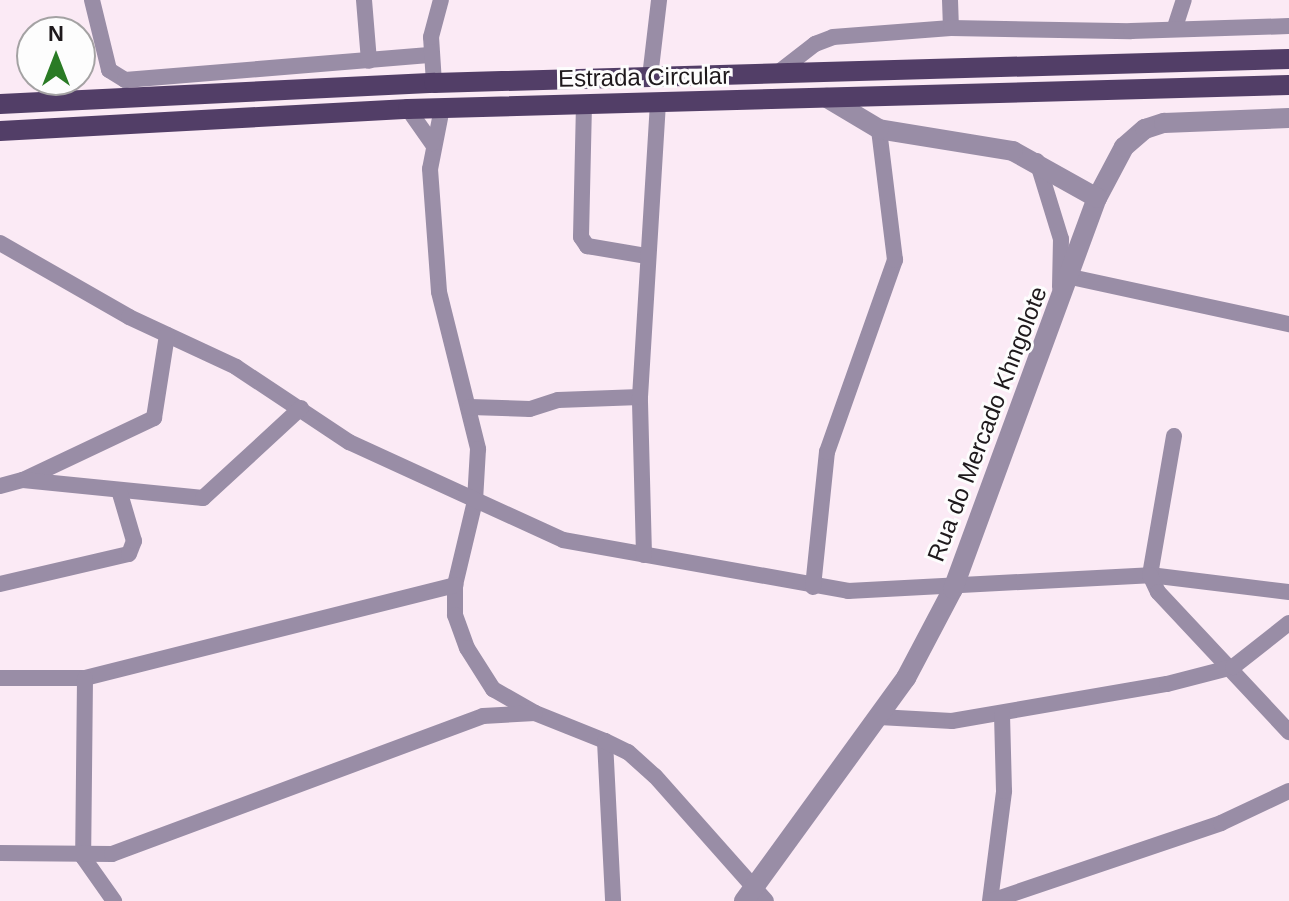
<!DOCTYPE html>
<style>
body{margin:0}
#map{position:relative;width:1289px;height:901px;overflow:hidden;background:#fbeaf5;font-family:Arial,sans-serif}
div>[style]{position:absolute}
.minor>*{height:16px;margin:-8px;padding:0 8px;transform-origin:8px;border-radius:8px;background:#998da6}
.tertiary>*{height:20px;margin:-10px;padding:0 10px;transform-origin:10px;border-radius:10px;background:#998da6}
.primary>*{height:20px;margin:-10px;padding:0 10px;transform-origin:10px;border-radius:10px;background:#523e67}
span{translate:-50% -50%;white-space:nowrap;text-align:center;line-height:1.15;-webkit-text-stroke:6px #fdfdfd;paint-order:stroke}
.street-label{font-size:24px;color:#1e191c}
.north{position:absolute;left:16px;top:16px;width:80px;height:80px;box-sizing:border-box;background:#fdfdfd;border:2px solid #a4a2a3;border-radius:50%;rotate:0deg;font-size:22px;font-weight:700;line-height:32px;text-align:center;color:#1e191c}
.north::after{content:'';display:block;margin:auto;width:28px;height:36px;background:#2a7b25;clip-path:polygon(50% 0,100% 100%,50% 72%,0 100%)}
</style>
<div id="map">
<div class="minor">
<div style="left:92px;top:0;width:72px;rotate:76.3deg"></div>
<div style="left:109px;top:70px;width:19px;rotate:32deg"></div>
<div style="left:125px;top:80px;width:305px;rotate:-4.7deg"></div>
<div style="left:364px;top:0;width:61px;rotate:85.3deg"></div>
<div style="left:950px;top:0;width:28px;rotate:88deg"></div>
<div style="left:1175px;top:27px;width:28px;rotate:-72deg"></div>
<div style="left:775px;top:75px;width:51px;rotate:-37.8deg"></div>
<div style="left:815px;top:44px;width:19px;rotate:-21deg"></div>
<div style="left:833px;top:37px;width:118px;rotate:-4.4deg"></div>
<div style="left:951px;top:28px;width:180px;rotate:1deg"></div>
<div style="left:1131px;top:31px;width:158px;rotate:-1.8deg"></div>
<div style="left:650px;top:77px;width:78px;rotate:-83.3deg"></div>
<div style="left:434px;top:83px;width:46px;rotate:-93.7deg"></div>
<div style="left:431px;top:37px;width:38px;rotate:-75deg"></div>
<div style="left:584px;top:104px;width:133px;rotate:91.3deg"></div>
<div style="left:581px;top:237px;width:11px;rotate:56deg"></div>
<div style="left:587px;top:246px;width:61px;rotate:9.5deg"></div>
<div style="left:442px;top:108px;width:62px;rotate:101.1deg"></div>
<div style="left:430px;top:169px;width:123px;rotate:85.8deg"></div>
<div style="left:439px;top:292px;width:162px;rotate:76deg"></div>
<div style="left:478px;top:449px;width:52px;rotate:93.3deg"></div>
<div style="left:475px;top:501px;width:86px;rotate:103.4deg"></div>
<div style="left:455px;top:585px;width:30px;rotate:90deg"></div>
<div style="left:455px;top:615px;width:35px;rotate:70deg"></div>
<div style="left:467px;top:648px;width:49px;rotate:57.6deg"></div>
<div style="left:493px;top:689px;width:48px;rotate:29.7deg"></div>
<div style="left:535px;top:713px;width:75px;rotate:21.8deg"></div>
<div style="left:605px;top:741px;width:160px;rotate:87.1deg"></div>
<div style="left:408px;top:109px;width:42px;rotate:54.8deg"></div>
<div style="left:1037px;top:161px;width:82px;rotate:72.9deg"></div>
<div style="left:1061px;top:239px;width:48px;rotate:91.2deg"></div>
<div style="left:0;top:243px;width:149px;rotate:29.8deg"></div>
<div style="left:129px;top:317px;width:118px;rotate:25deg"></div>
<div style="left:236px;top:367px;width:136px;rotate:33.6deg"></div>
<div style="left:349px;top:442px;width:235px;rotate:24.6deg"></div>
<div style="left:563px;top:540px;width:290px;rotate:10.1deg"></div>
<div style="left:848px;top:591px;width:302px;rotate:-3deg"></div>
<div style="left:1150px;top:575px;width:140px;rotate:7deg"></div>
<div style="left:1071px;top:277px;width:223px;rotate:12.2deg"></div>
<div style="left:470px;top:407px;width:60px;rotate:1.9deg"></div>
<div style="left:530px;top:409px;width:29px;rotate:-18deg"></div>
<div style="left:558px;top:400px;width:82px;rotate:-2.1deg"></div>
<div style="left:1174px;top:436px;width:141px;rotate:99.8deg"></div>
<div style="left:1150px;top:575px;width:19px;rotate:65deg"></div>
<div style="left:1158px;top:592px;width:192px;rotate:46.9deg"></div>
<div style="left:23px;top:480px;width:145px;rotate:-25.3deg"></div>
<div style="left:154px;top:418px;width:84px;rotate:-81.1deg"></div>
<div style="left:0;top:486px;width:24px;rotate:-15deg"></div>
<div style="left:23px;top:480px;width:181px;rotate:5.7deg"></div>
<div style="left:203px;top:498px;width:133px;rotate:-42.6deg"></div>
<div style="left:644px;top:555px;width:158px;rotate:-91.5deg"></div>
<div style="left:640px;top:397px;width:296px;rotate:-86.5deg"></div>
<div style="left:0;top:584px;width:132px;rotate:-13.1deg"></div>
<div style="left:129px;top:554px;width:14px;rotate:-69deg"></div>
<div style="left:134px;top:541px;width:53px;rotate:-106.4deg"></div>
<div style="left:813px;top:587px;width:136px;rotate:-84.1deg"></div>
<div style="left:827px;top:452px;width:204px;rotate:-70.5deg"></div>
<div style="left:895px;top:260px;width:132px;rotate:-97deg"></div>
<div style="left:0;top:678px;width:85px"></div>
<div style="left:85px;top:678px;width:382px;rotate:-14.1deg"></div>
<div style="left:85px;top:678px;width:179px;rotate:90.6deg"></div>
<div style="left:83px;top:857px;width:54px;rotate:54.8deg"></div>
<div style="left:879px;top:717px;width:73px;rotate:3.1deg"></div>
<div style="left:952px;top:721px;width:218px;rotate:-9.8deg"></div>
<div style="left:1167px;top:684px;width:68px;rotate:-14.4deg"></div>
<div style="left:1233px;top:667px;width:71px;rotate:-38.2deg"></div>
<div style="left:605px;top:741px;width:25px;rotate:26deg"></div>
<div style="left:628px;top:752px;width:36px;rotate:42deg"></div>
<div style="left:655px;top:776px;width:167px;rotate:48.4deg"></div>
<div style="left:0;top:853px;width:112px;rotate:0.5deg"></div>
<div style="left:112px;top:854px;width:396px;rotate:-20.4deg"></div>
<div style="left:483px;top:716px;width:52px;rotate:-3.3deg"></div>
<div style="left:990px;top:901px;width:111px;rotate:-82.7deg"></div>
<div style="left:1004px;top:791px;width:77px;rotate:-91.5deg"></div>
<div style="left:991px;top:901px;width:243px;rotate:-18.7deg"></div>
<div style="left:1221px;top:823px;width:75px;rotate:-25.2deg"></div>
</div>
<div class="tertiary">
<div style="left:1097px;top:198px;width:58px;rotate:-62.1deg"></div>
<div style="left:1124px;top:147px;width:28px;rotate:-41deg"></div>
<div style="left:1145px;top:129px;width:20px;rotate:-18deg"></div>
<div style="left:1164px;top:123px;width:125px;rotate:-2.3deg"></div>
<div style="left:744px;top:901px;width:276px;rotate:-54deg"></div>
<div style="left:906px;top:678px;width:101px;rotate:-62.2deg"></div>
<div style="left:953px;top:589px;width:417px;rotate:-69.8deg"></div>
<div style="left:1097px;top:198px;width:96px;rotate:-150.8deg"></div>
<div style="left:1013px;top:151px;width:136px;rotate:-170.7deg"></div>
<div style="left:879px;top:129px;width:61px;rotate:-149.2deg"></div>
</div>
<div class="primary">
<div style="left:0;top:104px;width:435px;rotate:-2.8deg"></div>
<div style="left:434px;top:83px;width:855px;rotate:-1.61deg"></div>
<div style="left:0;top:131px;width:409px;rotate:-3.1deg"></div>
<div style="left:408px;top:109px;width:881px;rotate:-1.56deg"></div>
</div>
<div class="street-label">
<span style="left:644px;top:77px;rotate:-1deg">Estrada Circular</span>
<span style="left:987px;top:424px;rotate:-69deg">Rua do Mercado Khngolote</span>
</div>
<div class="north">N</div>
</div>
